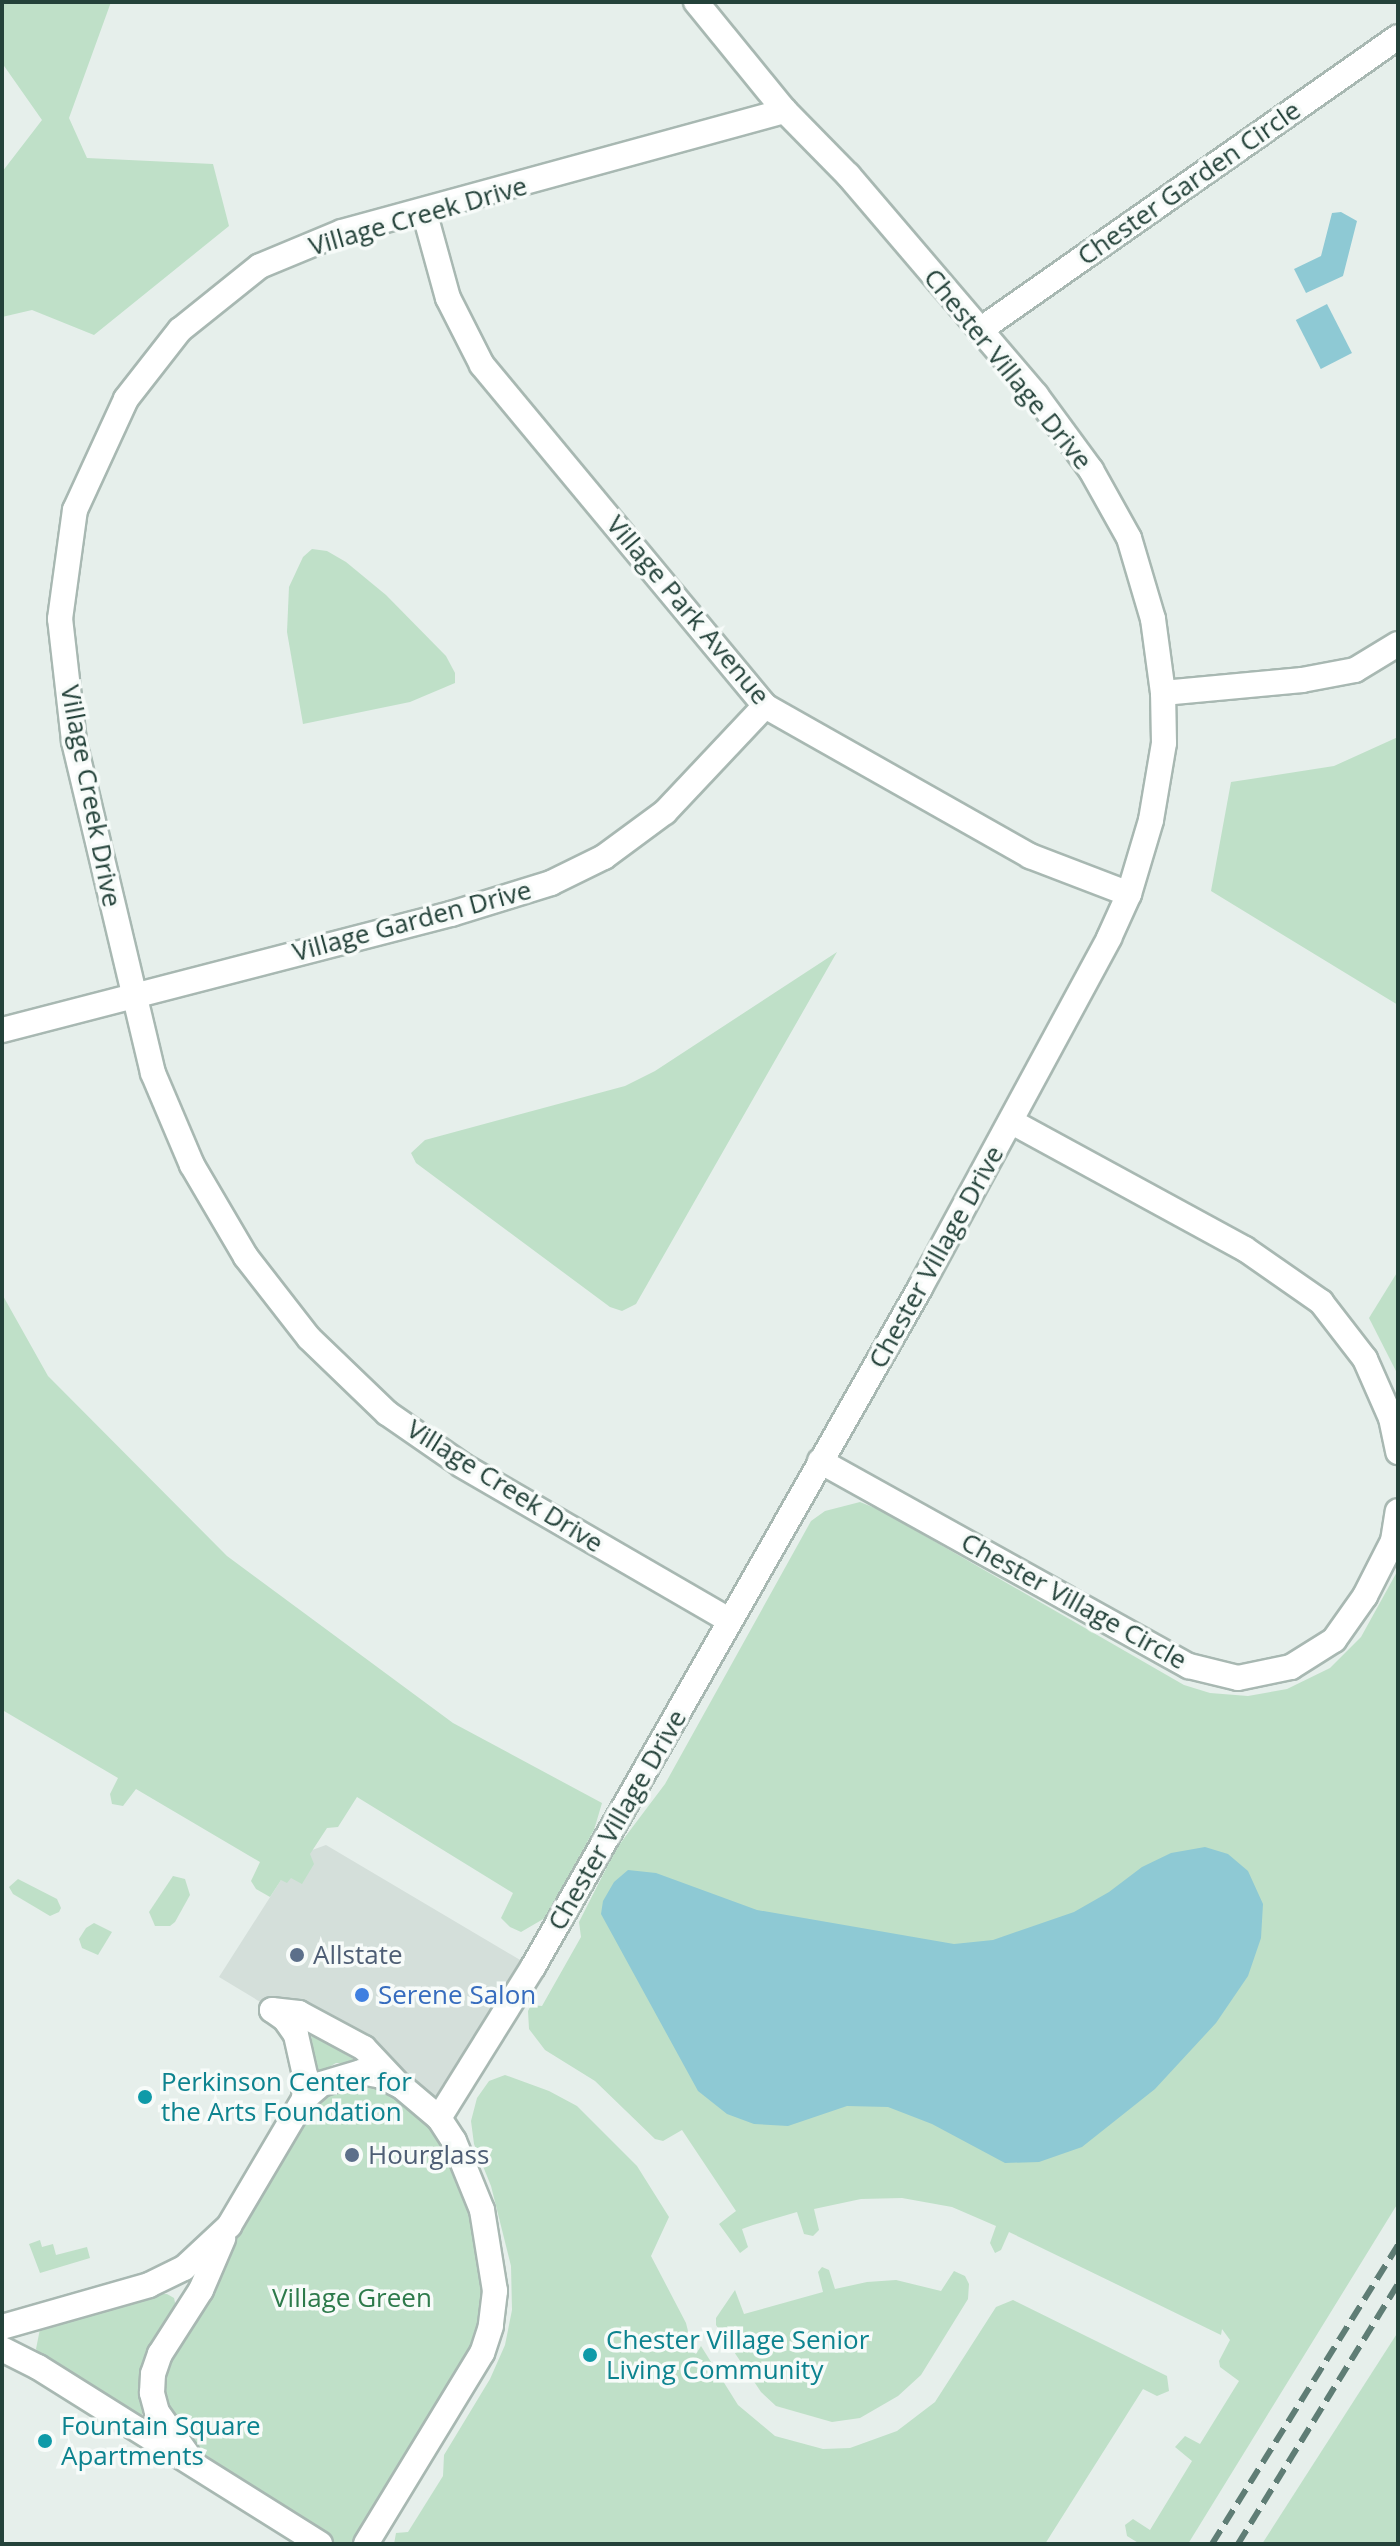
<!DOCTYPE html>
<style>
body{margin:0}
#map{position:relative;width:1400px;height:2546px;overflow:hidden;background:#e6efeb;font-family:"Open Sans",sans-serif}
div>[style]{position:absolute}
.built>*{inset:0;background:#d4dfda}
.green>*{inset:0;background:#bfe0c8}
.water>*{inset:0;background:#8ec9d4;transform-origin:0 0}
.roads{filter:drop-shadow(2px 0 #a8b8b2) drop-shadow(-2px 0 #a8b8b2) drop-shadow(0 2px #a8b8b2) drop-shadow(0 -2px #a8b8b2)}
.minor>*{height:24px;margin:-12px;padding:0 12px;transform-origin:12px;border-radius:12px;background:#fff}
.rail>*{height:6px;margin-top:-3px;transform-origin:0;background:repeating-linear-gradient(90deg,#5f7d75 0 16px,transparent 0 24px)}
.dots>*{width:22px;height:22px;translate:-50% -50%;box-sizing:border-box;border:4px solid #f7fbf9;border-radius:50%}
span{translate:-50% -50%;white-space:nowrap;text-align:center;line-height:1.15;-webkit-text-stroke:7px #f7fbf9;paint-order:stroke}
.street-label{font-size:26px;color:#24423a}
.service-label{font-size:26px;color:#4e5e75}
.left{translate:0 -50%;text-align:left}
.shop-label{font-size:26px;color:#366cbe}
.culture-label{font-size:26px;color:#0d838f}
.park-label{font-size:26px;color:#2d7a4b}
.frame{position:absolute;inset:0;border:4px solid #24423a;pointer-events:none}
</style>
<div id="map">
<div class="built">
<div style="clip-path:polygon(326px 1845px,532px 1967px,439px 2118px,364px 2048px,272px 2009px,219px 1977px,281px 1880px,304px 1853px)"></div>
</div>
<div class="green">
<div style="clip-path:polygon(2px 2px,111px 2px,69px 118px,87px 158px,213px 164px,229px 226px,94px 335px,32px 310px,2px 317px,2px 172px,42px 120px,2px 63px)"></div>
<div style="clip-path:polygon(312px 549px,327px 551px,346px 562px,386px 595px,446px 656px,455px 673px,455px 683px,410px 702px,303px 724px,287px 632px,289px 587px,303px 557px)"></div>
<div style="clip-path:polygon(1398px 737px,1398px 1005px,1211px 891px,1231px 782px,1334px 766px)"></div>
<div style="clip-path:polygon(837px 952px,636px 1304px,622px 1311px,610px 1307px,416px 1163px,411px 1153px,425px 1140px,625px 1086px,655px 1071px)"></div>
<div style="clip-path:polygon(1398px 1271px,1398px 1375px,1369px 1318px)"></div>
<div style="clip-path:polygon(2px 1294px,48px 1376px,227px 1556px,453px 1723px,602px 1803px,594px 1830px,545px 1918px,521px 1932px,510px 1927px,501px 1918px,513px 1893px,357px 1797px,338px 1827px,327px 1828px,310px 1854px,314px 1864px,302px 1884px,291px 1878px,287px 1883px,281px 1880px,270px 1897px,256px 1889px,251px 1881px,260px 1862px,136px 1789px,123px 1806px,112px 1804px,110px 1794px,118px 1778px,4px 1711px,2px 1714px)"></div>
<div style="clip-path:polygon(860px 1502px,880px 1510px,1184px 1685px,1210px 1693px,1248px 1696px,1287px 1689px,1330px 1668px,1361px 1637px,1398px 1570px,1398px 2203px,1188px 2544px,1140px 2544px,1127px 2536px,1125px 2525px,1133px 2519px,1150px 2530px,1192px 2461px,1175px 2447px,1185px 2436px,1200px 2444px,1239px 2381px,1220px 2367px,1219px 2361px,1230px 2340px,1222px 2329px,1221px 2335px,1009px 2232px,1001px 2250px,995px 2253px,990px 2243px,996px 2226px,952px 2207px,902px 2198px,861px 2199px,814px 2209px,819px 2230px,813px 2236px,804px 2234px,797px 2212px,753px 2225px,742px 2229px,748px 2247px,740px 2253px,719px 2224px,736px 2211px,682px 2130px,663px 2141px,655px 2139px,595px 2081px,545px 2050px,529px 2029px,528px 2011px,531px 2005px,542px 2006px,581px 1937px,579px 1922px,616px 1849px,665px 1784px,811px 1521px,825px 1511px)"></div>
<div style="clip-path:polygon(173px 1876px,185px 1879px,190px 1895px,175px 1922px,170px 1926px,155px 1926px,149px 1912px)"></div>
<div style="clip-path:polygon(18px 1879px,57px 1899px,61px 1908px,59px 1912px,50px 1916px,13px 1894px,9px 1887px)"></div>
<div style="clip-path:polygon(94px 1923px,112px 1932px,98px 1955px,82px 1948px,79px 1939px,86px 1928px)"></div>
<div style="clip-path:polygon(311px 2034px,360px 2063px,336px 2063px,317px 2074px)"></div>
<div style="clip-path:polygon(505px 2075px,549px 2091px,577px 2106px,637px 2166px,669px 2217px,651px 2256px,686px 2323px,688px 2331px,682px 2345px,696px 2354px,701px 2346px,738px 2405px,775px 2436px,823px 2449px,850px 2448px,897px 2431px,935px 2402px,996px 2307px,1013px 2300px,1167px 2376px,1169px 2391px,1157px 2396px,1143px 2389px,1045px 2544px,394px 2544px,396px 2533px,408px 2532px,443px 2476px,444px 2455px,490px 2379px,505px 2345px,512px 2310px,511px 2266px,491px 2186px,474px 2144px,471px 2121px,477px 2098px,489px 2081px)"></div>
<div style="clip-path:polygon(339px 2077px,401px 2087px,467px 2170px,490px 2325px,366px 2544px,320px 2544px,170px 2434px,153px 2374px,304px 2100px)"></div>
<div style="clip-path:polygon(40px 2240px,42px 2247px,53px 2244px,56px 2255px,87px 2247px,90px 2258px,40px 2273px,29px 2244px)"></div>
<div style="clip-path:polygon(822px 2267px,829px 2270px,835px 2289px,867px 2282px,896px 2280px,941px 2291px,954px 2271px,965px 2276px,969px 2284px,968px 2299px,921px 2375px,898px 2396px,860px 2418px,832px 2422px,776px 2406px,761px 2392px,716px 2325px,716px 2318px,735px 2290px,744px 2314px,823px 2292px,818px 2272px)"></div>
<div style="clip-path:polygon(155px 2294px,167px 2294px,174px 2298px,176px 2307px,142px 2415px,138px 2416px,41px 2356px,36px 2349px,40px 2329px,50px 2321px)"></div>
<div style="clip-path:polygon(1398px 2332px,1398px 2544px,1262px 2544px)"></div>
</div>
<div class="water">
<div style="clip-path:polygon(1341px 212px,1357px 221px,1343px 276px,1306px 293px,1294px 269px,1321px 256px,1332px 213px)"></div>
<div style="left:1327px;top:304px;width:55px;height:35px;rotate:63deg"></div>
<div style="clip-path:polygon(1205px 1847px,1228px 1854px,1248px 1871px,1263px 1904px,1261px 1938px,1248px 1976px,1216px 2023px,1155px 2089px,1082px 2147px,1039px 2162px,1005px 2163px,932px 2124px,888px 2107px,847px 2106px,788px 2126px,754px 2124px,727px 2114px,698px 2091px,601px 1914px,603px 1901px,614px 1882px,628px 1870px,656px 1873px,757px 1910px,954px 1944px,993px 1940px,1074px 1912px,1109px 1892px,1142px 1867px,1171px 1853px)"></div>
</div>
<div class="roads">
<div class="minor">
<div style="left:424px;top:211px;width:90px;rotate:74.6deg"></div>
<div style="left:448px;top:298px;width:75px;rotate:63.1deg"></div>
<div style="left:482px;top:365px;width:443px;rotate:50.3deg"></div>
<div style="left:765px;top:706px;width:305px;rotate:29.5deg"></div>
<div style="left:1030px;top:856px;width:106px;rotate:21deg"></div>
<div style="left:980px;top:330px;width:510px;rotate:-35.03deg"></div>
<div style="left:1163px;top:693px;width:140px;rotate:-5.3deg"></div>
<div style="left:1302px;top:680px;width:54px;rotate:-10.7deg"></div>
<div style="left:1355px;top:670px;width:50px;rotate:-31.2deg"></div>
<div style="left:2px;top:1030px;width:464px;rotate:-14.5deg"></div>
<div style="left:451px;top:914px;width:105px;rotate:-17.2deg"></div>
<div style="left:551px;top:883px;width:59px;rotate:-26.1deg"></div>
<div style="left:604px;top:857px;width:76px;rotate:-36.4deg"></div>
<div style="left:665px;top:812px;width:146px;rotate:-46.7deg"></div>
<div style="left:1012px;top:1122px;width:265px;rotate:28.6deg"></div>
<div style="left:1245px;top:1249px;width:93px;rotate:34.9deg"></div>
<div style="left:1321px;top:1302px;width:72px;rotate:52.3deg"></div>
<div style="left:1365px;top:1359px;width:64px;rotate:66.2deg"></div>
<div style="left:1391px;top:1418px;width:35px;rotate:78deg"></div>
<div style="left:820px;top:1461px;width:422px;rotate:29.1deg"></div>
<div style="left:1189px;top:1666px;width:50px;rotate:13.8deg"></div>
<div style="left:1238px;top:1678px;width:54px;rotate:-11.7deg"></div>
<div style="left:1291px;top:1667px;width:51px;rotate:-32.1deg"></div>
<div style="left:1334px;top:1640px;width:54px;rotate:-54.8deg"></div>
<div style="left:1365px;top:1596px;width:62px;rotate:-63deg"></div>
<div style="left:1393px;top:1541px;width:30px;rotate:-81deg"></div>
<div style="left:729px;top:1620px;width:309px;rotate:-149.9deg"></div>
<div style="left:462px;top:1465px;width:91px;rotate:-145.3deg"></div>
<div style="left:387px;top:1413px;width:108px;rotate:-136.1deg"></div>
<div style="left:309px;top:1338px;width:103px;rotate:-127.9deg"></div>
<div style="left:246px;top:1257px;width:107px;rotate:-120.4deg"></div>
<div style="left:192px;top:1165px;width:100px;rotate:-113deg"></div>
<div style="left:153px;top:1073px;width:341px;rotate:-103.4deg"></div>
<div style="left:74px;top:741px;width:123px;rotate:-96.5deg"></div>
<div style="left:60px;top:619px;width:110px;rotate:-82.2deg"></div>
<div style="left:75px;top:510px;width:122px;rotate:-65.3deg"></div>
<div style="left:126px;top:399px;width:88px;rotate:-52deg"></div>
<div style="left:180px;top:330px;width:102px;rotate:-38.7deg"></div>
<div style="left:260px;top:266px;width:89px;rotate:-22.5deg"></div>
<div style="left:342px;top:232px;width:459px;rotate:-15.3deg"></div>
<div style="left:272px;top:2010px;width:27px;rotate:6deg"></div>
<div style="left:299px;top:2013px;width:74px;rotate:28.3deg"></div>
<div style="left:364px;top:2048px;width:47px;rotate:46.7deg"></div>
<div style="left:272px;top:2010px;width:16px;rotate:35deg"></div>
<div style="left:285px;top:2019px;width:19px;rotate:55deg"></div>
<div style="left:296px;top:2035px;width:41px;rotate:77.3deg"></div>
<div style="left:305px;top:2075px;width:24px;rotate:92deg"></div>
<div style="left:439px;top:2118px;width:178px;rotate:-58.1deg"></div>
<div style="left:533px;top:1967px;width:782px;rotate:-60.32deg"></div>
<div style="left:920px;top:1288px;width:398px;rotate:-61.6deg"></div>
<div style="left:1109px;top:938px;width:48px;rotate:-65.6deg"></div>
<div style="left:1129px;top:894px;width:77px;rotate:-73.4deg"></div>
<div style="left:1151px;top:820px;width:78px;rotate:-80.4deg"></div>
<div style="left:1164px;top:743px;width:50px;rotate:-91.1deg"></div>
<div style="left:1163px;top:693px;width:75px;rotate:-97.7deg"></div>
<div style="left:1153px;top:619px;width:84px;rotate:-106.5deg"></div>
<div style="left:1129px;top:538px;width:78px;rotate:-119.2deg"></div>
<div style="left:1091px;top:470px;width:93px;rotate:-126.3deg"></div>
<div style="left:1036px;top:395px;width:289px;rotate:-130.5deg"></div>
<div style="left:848px;top:175px;width:90px;rotate:-134.5deg"></div>
<div style="left:785px;top:111px;width:141px;rotate:-129.2deg"></div>
<div style="left:2px;top:2327px;width:153px;rotate:-15.9deg"></div>
<div style="left:149px;top:2285px;width:39px;rotate:-26deg"></div>
<div style="left:184px;top:2268px;width:62px;rotate:-43deg"></div>
<div style="left:229px;top:2226px;width:147px;rotate:-59.4deg"></div>
<div style="left:304px;top:2099px;width:23px;rotate:-41deg"></div>
<div style="left:321px;top:2084px;width:42px;rotate:-16.7deg"></div>
<div style="left:361px;top:2072px;width:20px;rotate:11deg"></div>
<div style="left:381px;top:2076px;width:22px;rotate:27deg"></div>
<div style="left:401px;top:2086px;width:50px;rotate:40.1deg"></div>
<div style="left:439px;top:2118px;width:27px;rotate:57deg"></div>
<div style="left:454px;top:2141px;width:74px;rotate:67.9deg"></div>
<div style="left:482px;top:2210px;width:82px;rotate:80.9deg"></div>
<div style="left:495px;top:2291px;width:35px;rotate:97deg"></div>
<div style="left:491px;top:2326px;width:28px;rotate:108deg"></div>
<div style="left:482px;top:2353px;width:223px;rotate:121.3deg"></div>
<div style="left:2px;top:2349px;width:40px;rotate:26.6deg"></div>
<div style="left:38px;top:2367px;width:333px;rotate:32.1deg"></div>
<div style="left:187px;top:2454px;width:52px;rotate:-125.5deg"></div>
<div style="left:157px;top:2412px;width:20px;rotate:-105deg"></div>
<div style="left:152px;top:2393px;width:19px;rotate:-87deg"></div>
<div style="left:153px;top:2374px;width:21px;rotate:-71deg"></div>
<div style="left:160px;top:2354px;width:76px;rotate:-57.4deg"></div>
<div style="left:201px;top:2290px;width:56px;rotate:-66.7deg"></div>
</div>
</div>
<div class="rail">
<div style="left:1212px;top:2544px;width:352px;rotate:-58.1deg"></div>
<div style="left:1238px;top:2544px;width:305px;rotate:-58.4deg"></div>
</div>
<div class="dots">
<div style="left:297px;top:1955px;background:#5c6f8a"></div>
<div style="left:362px;top:1995px;background:#3f7fe0"></div>
<div style="left:145px;top:2097px;background:#0f9aa8"></div>
<div style="left:352px;top:2155px;background:#5c6f8a"></div>
<div style="left:590px;top:2355px;background:#0f9aa8"></div>
<div style="left:45px;top:2441px;background:#0f9aa8"></div>
</div>
<div class="street-label">
<span style="left:1189px;top:183px;rotate:-35deg">Chester Garden Circle</span>
<span style="left:418px;top:216px;rotate:-16deg">Village Creek Drive</span>
<span style="left:1008px;top:369px;rotate:51deg">Chester Village Drive</span>
<span style="left:688px;top:610px;rotate:50deg">Village Park Avenue</span>
<span style="left:91px;top:796px;rotate:79deg">Village Creek Drive</span>
<span style="left:412px;top:921px;rotate:-15deg">Village Garden Drive</span>
<span style="left:936px;top:1257px;rotate:-61deg">Chester Village Drive</span>
<span style="left:505px;top:1486px;rotate:32deg">Village Creek Drive</span>
<span style="left:1074px;top:1601px;rotate:29deg">Chester Village Circle</span>
<span style="left:617px;top:1820px;rotate:-60deg">Chester Village Drive</span>
</div>
<div class="service-label">
<span class="left" style="left:313px;top:1955px">Allstate</span>
<span class="left" style="left:368px;top:2155px">Hourglass</span>
</div>
<div class="shop-label">
<span class="left" style="left:378px;top:1995px">Serene Salon</span>
</div>
<div class="culture-label">
<span class="left" style="left:161px;top:2097px">Perkinson Center for<br>the Arts Foundation</span>
<span class="left" style="left:606px;top:2355px">Chester Village Senior<br>Living Community</span>
<span class="left" style="left:61px;top:2441px">Fountain Square<br>Apartments</span>
</div>
<div class="park-label">
<span style="left:352px;top:2298px">Village Green</span>
</div>
<div class="frame"></div>
</div>
